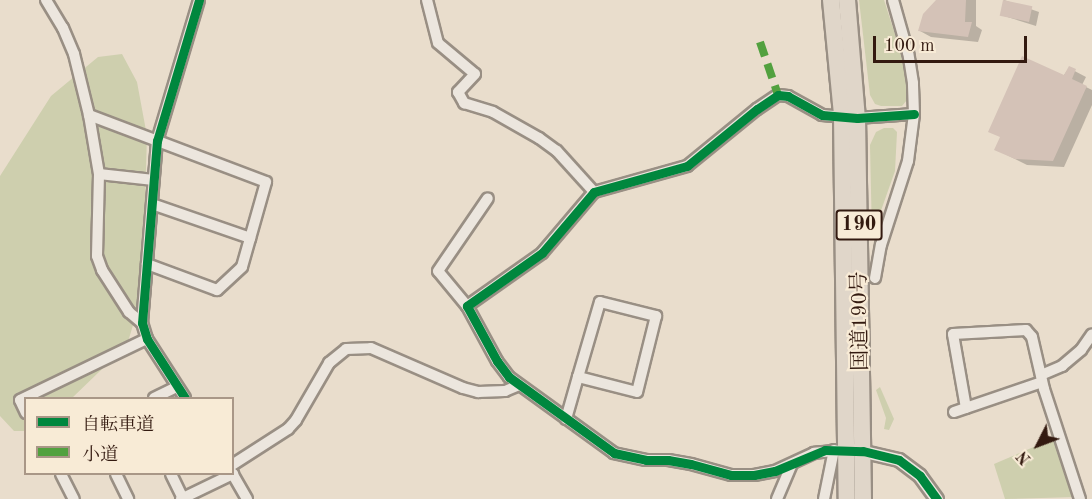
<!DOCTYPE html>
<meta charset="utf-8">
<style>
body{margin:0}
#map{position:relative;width:1092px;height:499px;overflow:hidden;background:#e9ddcc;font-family:"Old Standard TT","Noto Serif JP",serif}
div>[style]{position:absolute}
.green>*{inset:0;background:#cecfae}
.shadow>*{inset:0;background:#0003}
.building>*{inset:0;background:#d4c2b7;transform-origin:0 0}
.roads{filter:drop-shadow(2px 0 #998f84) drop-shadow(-2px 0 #998f84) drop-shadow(0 2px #998f84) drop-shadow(0 -2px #998f84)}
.minor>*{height:10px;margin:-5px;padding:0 5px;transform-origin:5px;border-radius:5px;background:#ece6de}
.tertiary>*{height:12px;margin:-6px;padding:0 6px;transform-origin:6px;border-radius:6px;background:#ece6de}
.trunk>*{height:16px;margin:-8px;padding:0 8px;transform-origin:8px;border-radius:8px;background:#e0d6c9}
.quiet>*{height:8px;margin-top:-4px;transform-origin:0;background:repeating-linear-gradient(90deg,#52a13f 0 15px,transparent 0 23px)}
.cycleway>*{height:9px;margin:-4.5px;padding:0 4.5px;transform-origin:4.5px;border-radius:4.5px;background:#00873e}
span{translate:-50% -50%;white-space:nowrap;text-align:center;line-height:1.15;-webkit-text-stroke:4.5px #f8ebd6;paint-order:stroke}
.shield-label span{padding:2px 4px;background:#f8ebd6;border:2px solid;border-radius:4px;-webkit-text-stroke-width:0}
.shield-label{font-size:20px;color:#331a10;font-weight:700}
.street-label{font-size:21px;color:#331a10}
.legend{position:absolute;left:24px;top:397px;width:210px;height:78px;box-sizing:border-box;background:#f8ebd6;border:2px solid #a99787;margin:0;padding:8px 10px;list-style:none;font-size:18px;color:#331a10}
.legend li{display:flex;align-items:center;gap:12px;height:30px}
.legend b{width:30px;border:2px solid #a99787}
.north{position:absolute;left:1008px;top:415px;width:60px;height:60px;-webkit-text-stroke:4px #f8ebd6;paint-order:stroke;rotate:228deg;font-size:16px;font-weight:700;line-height:24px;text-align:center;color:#331a10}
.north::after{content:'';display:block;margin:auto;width:21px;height:27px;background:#331a10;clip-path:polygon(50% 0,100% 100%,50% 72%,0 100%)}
.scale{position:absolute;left:873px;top:36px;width:154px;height:27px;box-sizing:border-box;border:3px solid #331a10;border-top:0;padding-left:8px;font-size:18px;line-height:21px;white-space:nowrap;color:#331a10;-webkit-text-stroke:4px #f8ebd6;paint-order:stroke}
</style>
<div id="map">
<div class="green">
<div style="clip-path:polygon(859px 0,884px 0,900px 50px,906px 81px,907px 100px,902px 106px,881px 106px,875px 104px,870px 95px)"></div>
<div style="clip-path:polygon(122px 54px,137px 82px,147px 136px,145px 201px,150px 269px,127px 345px,72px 398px,26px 398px,25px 431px,14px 431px,0 416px,0 176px,51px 96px,98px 57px)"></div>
<div style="clip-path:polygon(884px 128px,893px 128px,897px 132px,895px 171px,872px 236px,870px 145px,876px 132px)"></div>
<div style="clip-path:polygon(880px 387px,894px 419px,889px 430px,884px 429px,886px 418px,876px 390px)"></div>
<div style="clip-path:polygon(1057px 437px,1076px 497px,1005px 499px,994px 464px)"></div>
</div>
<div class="shadow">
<div style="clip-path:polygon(940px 0,976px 0,976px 26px,982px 30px,978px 42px,931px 37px,920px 31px)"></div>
<div style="clip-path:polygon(1004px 0,1039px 12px,1036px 26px,1001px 15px)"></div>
<div style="clip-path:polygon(1069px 68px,1086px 77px,1082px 85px,1092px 90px,1092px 105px,1064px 167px,1027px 165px,1007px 155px)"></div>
</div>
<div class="building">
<div style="clip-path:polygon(936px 0,966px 0,965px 22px,972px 22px,968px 37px,918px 31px,923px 14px)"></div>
<div style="left:1003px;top:0;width:30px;height:16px;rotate:12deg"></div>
<div style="clip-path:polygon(1022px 56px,1064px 75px,1069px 66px,1076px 69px,1072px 79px,1087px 86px,1053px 161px,1015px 159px,994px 150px,1000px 137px,988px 132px)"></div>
</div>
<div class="roads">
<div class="minor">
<div style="left:46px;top:0;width:33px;rotate:59deg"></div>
<div style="left:63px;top:28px;width:28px;rotate:67deg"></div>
<div style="left:74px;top:54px;width:63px;rotate:76.2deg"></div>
<div style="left:89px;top:115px;width:60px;rotate:80.4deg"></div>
<div style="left:99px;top:174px;width:82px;rotate:91.4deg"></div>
<div style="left:97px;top:256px;width:15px;rotate:70deg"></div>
<div style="left:102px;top:270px;width:50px;rotate:57.3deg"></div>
<div style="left:129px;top:312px;width:17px;rotate:40deg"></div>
<div style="left:427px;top:0;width:44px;rotate:75.7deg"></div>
<div style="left:438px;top:43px;width:48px;rotate:40deg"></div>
<div style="left:475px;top:74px;width:25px;rotate:133deg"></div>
<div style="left:458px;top:92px;width:13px;rotate:61deg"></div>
<div style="left:464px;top:103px;width:30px;rotate:17deg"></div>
<div style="left:493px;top:112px;width:53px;rotate:29.5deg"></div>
<div style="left:539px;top:138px;width:22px;rotate:36deg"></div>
<div style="left:557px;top:151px;width:55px;rotate:47.9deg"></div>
<div style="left:89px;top:115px;width:189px;rotate:20.7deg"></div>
<div style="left:266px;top:182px;width:88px;rotate:105.8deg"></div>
<div style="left:242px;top:267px;width:34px;rotate:137deg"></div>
<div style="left:217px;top:290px;width:75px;rotate:-159.6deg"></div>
<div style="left:99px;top:174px;width:55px;rotate:6.2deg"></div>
<div style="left:152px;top:204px;width:104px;rotate:19.1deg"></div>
<div style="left:875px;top:278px;width:34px;rotate:-80deg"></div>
<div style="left:881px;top:245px;width:88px;rotate:-72.2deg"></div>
<div style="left:908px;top:161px;width:47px;rotate:-82.7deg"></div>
<div style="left:914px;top:114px;width:31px;rotate:-92deg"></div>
<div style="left:913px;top:83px;width:30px;rotate:-99deg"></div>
<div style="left:908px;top:53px;width:55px;rotate:-105.8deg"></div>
<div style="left:467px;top:306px;width:45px;rotate:-129.6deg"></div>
<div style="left:438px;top:271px;width:88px;rotate:-55.6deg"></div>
<div style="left:1041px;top:375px;width:23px;rotate:-23deg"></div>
<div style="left:1062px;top:366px;width:25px;rotate:-40deg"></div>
<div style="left:1081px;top:350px;width:19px;rotate:-55deg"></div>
<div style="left:154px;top:398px;width:25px;rotate:-26deg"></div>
<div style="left:185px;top:398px;width:70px;rotate:-122.8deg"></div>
<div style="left:147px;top:339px;width:17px;rotate:-107deg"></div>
<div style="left:142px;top:323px;width:183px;rotate:-85.3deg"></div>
<div style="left:157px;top:141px;width:147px;rotate:-73.4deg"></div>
<div style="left:966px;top:408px;width:75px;rotate:-100deg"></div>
<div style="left:953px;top:334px;width:73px;rotate:-3.1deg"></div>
<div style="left:1026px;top:330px;width:9px;rotate:49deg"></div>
<div style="left:1032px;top:337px;width:53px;rotate:77deg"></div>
<div style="left:1044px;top:389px;width:116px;rotate:71.9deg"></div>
<div style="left:954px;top:412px;width:93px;rotate:-18.8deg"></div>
<div style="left:26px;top:413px;width:14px;rotate:-115deg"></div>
<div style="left:20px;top:400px;width:141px;rotate:-25.7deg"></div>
<div style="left:566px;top:419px;width:44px;rotate:-74.1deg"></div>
<div style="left:578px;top:377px;width:78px;rotate:-73.7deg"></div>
<div style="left:600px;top:302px;width:58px;rotate:14deg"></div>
<div style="left:656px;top:316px;width:78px;rotate:104deg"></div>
<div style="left:637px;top:392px;width:61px;rotate:-165.7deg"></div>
<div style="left:846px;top:450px;width:32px;rotate:175deg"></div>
<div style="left:814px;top:453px;width:43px;rotate:155.2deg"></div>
<div style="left:775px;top:471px;width:21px;rotate:169deg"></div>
<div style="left:754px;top:475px;width:23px;rotate:180deg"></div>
<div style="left:731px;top:475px;width:41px;rotate:-164.6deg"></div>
<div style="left:691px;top:464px;width:23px;rotate:-170deg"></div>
<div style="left:668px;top:460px;width:22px;rotate:180deg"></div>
<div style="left:646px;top:460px;width:33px;rotate:-168deg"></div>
<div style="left:614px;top:453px;width:130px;rotate:-144.1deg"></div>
<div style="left:509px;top:377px;width:20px;rotate:-127deg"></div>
<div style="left:497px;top:361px;width:63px;rotate:-118.6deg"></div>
<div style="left:467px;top:306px;width:92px;rotate:-35.2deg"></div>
<div style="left:542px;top:253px;width:80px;rotate:-49.6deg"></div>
<div style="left:594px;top:192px;width:97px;rotate:-15.6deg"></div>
<div style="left:687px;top:166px;width:90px;rotate:-39.2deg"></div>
<div style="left:757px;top:109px;width:25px;rotate:-34deg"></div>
<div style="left:778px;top:95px;width:10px;rotate:6deg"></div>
<div style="left:788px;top:96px;width:39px;rotate:29deg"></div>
<div style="left:822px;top:115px;width:35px;rotate:5deg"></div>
<div style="left:857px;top:118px;width:57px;rotate:-4deg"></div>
<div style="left:232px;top:465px;width:67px;rotate:-32.7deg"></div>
<div style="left:288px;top:429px;width:12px;rotate:-48deg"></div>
<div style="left:296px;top:420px;width:66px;rotate:-59.9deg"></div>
<div style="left:329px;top:363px;width:22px;rotate:-39deg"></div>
<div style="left:346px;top:349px;width:25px;rotate:-2deg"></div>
<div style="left:371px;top:348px;width:100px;rotate:23.5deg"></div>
<div style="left:463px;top:388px;width:16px;rotate:15deg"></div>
<div style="left:478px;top:392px;width:27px;rotate:-2deg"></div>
<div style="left:505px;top:391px;width:15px;rotate:-23deg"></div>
<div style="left:232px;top:473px;width:30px;rotate:60deg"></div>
<div style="left:61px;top:474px;width:28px;rotate:63deg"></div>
<div style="left:116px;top:474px;width:28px;rotate:64deg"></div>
<div style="left:171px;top:474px;width:28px;rotate:64deg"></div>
<div style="left:181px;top:499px;width:58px;rotate:-25.7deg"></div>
<div style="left:777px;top:499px;width:38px;rotate:-67deg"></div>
<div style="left:824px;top:499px;width:50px;rotate:-78.5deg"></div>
</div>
<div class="tertiary">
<div style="left:856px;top:450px;width:44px;rotate:13.1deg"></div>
<div style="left:899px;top:460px;width:26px;rotate:37deg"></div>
<div style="left:920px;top:476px;width:29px;rotate:54deg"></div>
</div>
<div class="trunk">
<div style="left:831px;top:0;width:116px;rotate:84.5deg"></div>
<div style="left:842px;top:115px;width:384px;rotate:89.3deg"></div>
<div style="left:847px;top:0;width:118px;rotate:85.2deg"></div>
<div style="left:857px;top:118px;width:381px;rotate:89.1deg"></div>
</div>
</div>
<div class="quiet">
<div style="left:760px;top:42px;width:56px;rotate:71.2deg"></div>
</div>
<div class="cycleway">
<div style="left:914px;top:114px;width:57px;rotate:176deg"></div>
<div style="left:857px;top:118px;width:35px;rotate:-175deg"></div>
<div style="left:822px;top:115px;width:39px;rotate:-151deg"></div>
<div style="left:788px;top:96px;width:10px;rotate:-174deg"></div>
<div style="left:778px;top:95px;width:25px;rotate:146deg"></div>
<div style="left:757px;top:109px;width:90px;rotate:140.8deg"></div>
<div style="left:687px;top:166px;width:97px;rotate:164.4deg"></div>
<div style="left:594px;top:192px;width:80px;rotate:130.4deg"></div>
<div style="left:542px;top:253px;width:92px;rotate:144.8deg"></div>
<div style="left:467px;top:306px;width:63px;rotate:61.4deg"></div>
<div style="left:497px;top:361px;width:20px;rotate:53deg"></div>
<div style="left:509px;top:377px;width:130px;rotate:35.9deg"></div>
<div style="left:614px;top:453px;width:33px;rotate:12deg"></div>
<div style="left:646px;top:460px;width:22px"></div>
<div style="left:668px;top:460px;width:23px;rotate:10deg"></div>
<div style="left:691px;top:464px;width:41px;rotate:15.4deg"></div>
<div style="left:731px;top:475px;width:23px"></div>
<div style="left:754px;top:475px;width:21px;rotate:-11deg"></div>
<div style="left:775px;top:471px;width:54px;rotate:-22.8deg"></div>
<div style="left:825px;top:450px;width:38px;rotate:2deg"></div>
<div style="left:863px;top:451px;width:37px;rotate:14deg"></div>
<div style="left:899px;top:460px;width:26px;rotate:37deg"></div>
<div style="left:920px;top:476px;width:29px;rotate:54deg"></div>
<div style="left:185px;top:398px;width:70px;rotate:-122.8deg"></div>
<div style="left:147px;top:339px;width:17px;rotate:-107deg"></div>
<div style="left:142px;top:323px;width:183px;rotate:-85.3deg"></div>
<div style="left:157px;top:141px;width:147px;rotate:-73.4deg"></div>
</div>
<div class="shield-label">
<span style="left:859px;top:225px">190</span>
</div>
<div class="street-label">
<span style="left:861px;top:321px;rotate:-91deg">国道190号</span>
</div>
<ul class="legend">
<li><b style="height:8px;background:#00873e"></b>自転車道</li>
<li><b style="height:8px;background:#52a13f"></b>小道</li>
</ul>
<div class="north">N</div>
<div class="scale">100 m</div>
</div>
